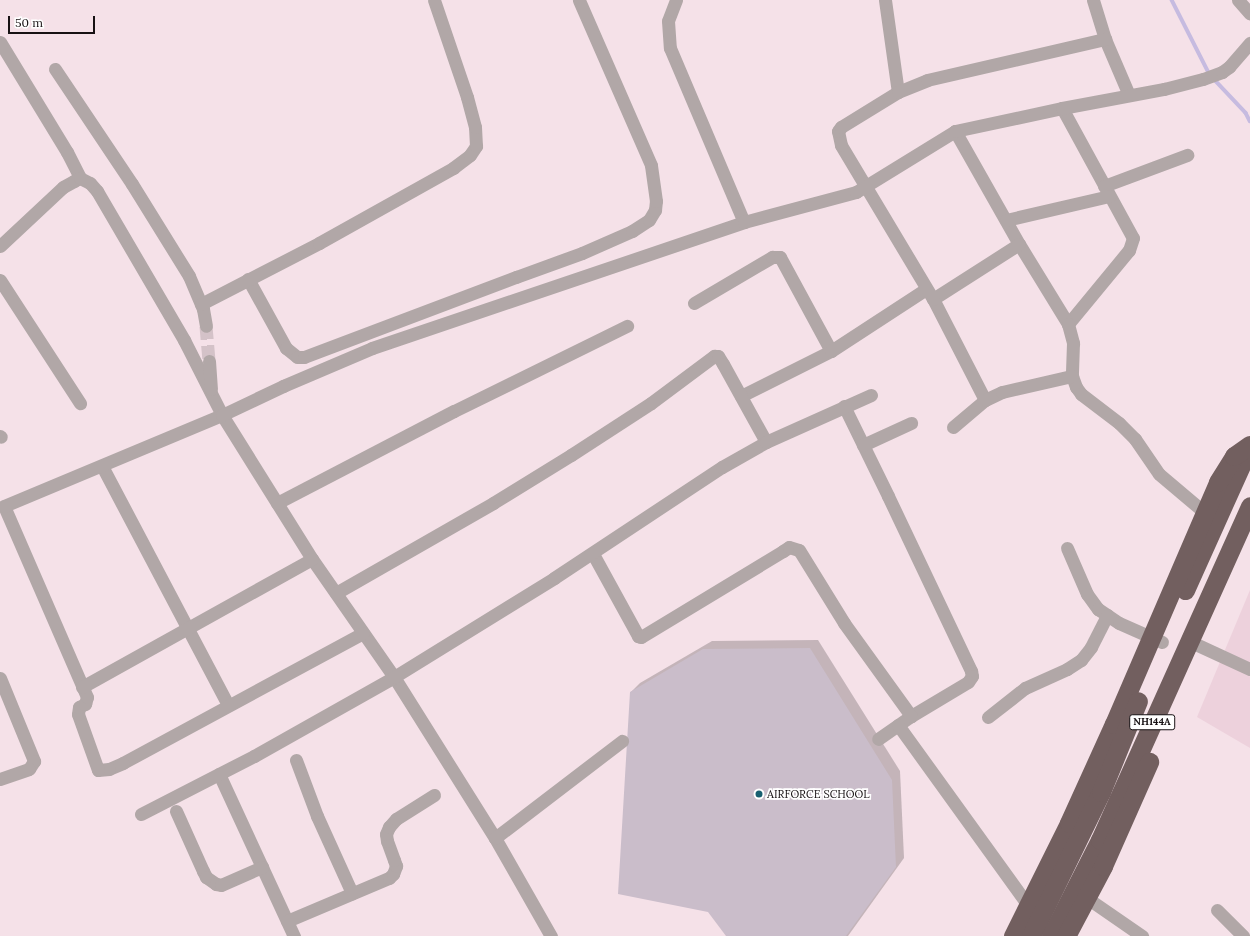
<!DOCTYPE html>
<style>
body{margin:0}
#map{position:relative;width:1250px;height:936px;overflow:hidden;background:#f5e1e8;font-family:Lora,serif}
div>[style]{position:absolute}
.built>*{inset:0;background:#edd1dc}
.shadow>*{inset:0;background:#0003}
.stream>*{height:3.5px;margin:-1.75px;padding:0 1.75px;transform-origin:1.75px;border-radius:1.75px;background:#c6bbe0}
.building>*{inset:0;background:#cabdca}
.minor-tunnel>*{height:13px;margin-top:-6.5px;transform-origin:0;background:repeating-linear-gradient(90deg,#d4c2c8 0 13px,transparent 0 19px)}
.minor>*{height:13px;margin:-6.5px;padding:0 6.5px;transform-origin:6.5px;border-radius:6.5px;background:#b1a7a7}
.highway>*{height:19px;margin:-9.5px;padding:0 9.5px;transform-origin:9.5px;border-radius:9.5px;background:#725f5f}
.dots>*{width:11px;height:11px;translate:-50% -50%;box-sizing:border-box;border:2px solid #fff;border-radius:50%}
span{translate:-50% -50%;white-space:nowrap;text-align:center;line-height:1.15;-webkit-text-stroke:3.5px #fff;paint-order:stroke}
.shield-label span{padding:1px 3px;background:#fff;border:1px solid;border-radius:3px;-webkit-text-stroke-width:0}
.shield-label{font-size:10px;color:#171113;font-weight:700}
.poi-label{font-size:11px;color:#171113}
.left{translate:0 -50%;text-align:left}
.scale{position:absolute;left:8px;top:16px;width:87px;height:18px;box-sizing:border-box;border:2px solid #171113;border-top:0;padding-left:5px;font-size:12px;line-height:14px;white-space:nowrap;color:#171113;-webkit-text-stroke:3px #fff;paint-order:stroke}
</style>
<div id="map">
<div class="built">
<div style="clip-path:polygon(1250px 590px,1250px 748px,1197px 717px)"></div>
</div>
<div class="shadow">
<div style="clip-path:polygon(818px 640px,900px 771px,904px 858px,848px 936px,727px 936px,631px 692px,640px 683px,712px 641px)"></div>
</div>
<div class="stream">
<div style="left:1172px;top:0;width:82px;rotate:63.1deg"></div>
<div style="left:1213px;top:78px;width:48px;rotate:46.7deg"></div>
<div style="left:1246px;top:113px;width:9px;rotate:63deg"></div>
</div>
<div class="building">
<div style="clip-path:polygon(810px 648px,892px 780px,896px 867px,846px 936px,726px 936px,708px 912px,618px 894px,630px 692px,703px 649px)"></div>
</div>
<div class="minor-tunnel">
<div style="left:206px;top:326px;width:35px;rotate:85deg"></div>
</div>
<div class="minor">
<div style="left:676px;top:0;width:22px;rotate:111deg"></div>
<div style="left:668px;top:21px;width:27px;rotate:86deg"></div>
<div style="left:670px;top:48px;width:189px;rotate:67deg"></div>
<div style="left:885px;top:0;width:93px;rotate:82deg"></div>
<div style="left:1093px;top:0;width:41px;rotate:72.9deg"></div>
<div style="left:1105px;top:39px;width:61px;rotate:66.8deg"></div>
<div style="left:1238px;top:0;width:18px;rotate:49deg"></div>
<div style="left:0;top:42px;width:129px;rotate:58.7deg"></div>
<div style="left:67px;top:152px;width:29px;rotate:63deg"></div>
<div style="left:55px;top:69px;width:138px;rotate:56.2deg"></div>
<div style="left:132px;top:184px;width:108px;rotate:58.2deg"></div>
<div style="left:189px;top:276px;width:36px;rotate:67deg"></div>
<div style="left:203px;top:309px;width:17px;rotate:80deg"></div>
<div style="left:1062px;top:108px;width:148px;rotate:61.4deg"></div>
<div style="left:1133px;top:238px;width:13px;rotate:108deg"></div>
<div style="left:1129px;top:250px;width:96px;rotate:129.5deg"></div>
<div style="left:955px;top:131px;width:130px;rotate:60.5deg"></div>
<div style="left:1019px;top:244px;width:94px;rotate:58.5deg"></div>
<div style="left:1068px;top:324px;width:20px;rotate:75deg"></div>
<div style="left:1073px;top:343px;width:33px;rotate:92deg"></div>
<div style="left:1072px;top:376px;width:12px;rotate:70deg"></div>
<div style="left:1076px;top:387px;width:9px;rotate:54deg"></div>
<div style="left:1081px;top:394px;width:48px;rotate:37.3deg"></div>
<div style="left:1119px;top:423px;width:23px;rotate:45deg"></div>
<div style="left:1135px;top:439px;width:42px;rotate:55.6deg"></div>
<div style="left:1159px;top:474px;width:68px;rotate:40.2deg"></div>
<div style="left:1104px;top:186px;width:89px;rotate:-20.5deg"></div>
<div style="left:1006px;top:220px;width:106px;rotate:-13.1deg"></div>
<div style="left:0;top:246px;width:86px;rotate:-43.1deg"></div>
<div style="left:63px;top:187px;width:13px;rotate:-29deg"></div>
<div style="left:74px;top:181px;width:7px;rotate:-27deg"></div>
<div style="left:80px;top:178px;width:11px;rotate:27deg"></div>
<div style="left:90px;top:183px;width:11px;rotate:49deg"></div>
<div style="left:97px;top:191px;width:173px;rotate:59.7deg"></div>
<div style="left:184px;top:340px;width:84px;rotate:63.1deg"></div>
<div style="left:222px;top:415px;width:170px;rotate:58deg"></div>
<div style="left:312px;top:559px;width:144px;rotate:55.2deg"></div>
<div style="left:394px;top:677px;width:190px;rotate:57.9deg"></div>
<div style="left:495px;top:838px;width:113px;rotate:60.3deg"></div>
<div style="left:248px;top:279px;width:79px;rotate:61.2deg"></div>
<div style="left:286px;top:348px;width:14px;rotate:39deg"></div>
<div style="left:297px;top:357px;width:7px"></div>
<div style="left:304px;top:357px;width:227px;rotate:-20.7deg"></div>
<div style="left:516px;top:277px;width:70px;rotate:-20deg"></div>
<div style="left:582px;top:253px;width:55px;rotate:-23.7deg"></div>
<div style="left:632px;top:231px;width:20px;rotate:-33deg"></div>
<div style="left:649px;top:220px;width:12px;rotate:-59deg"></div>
<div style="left:655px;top:210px;width:9px;rotate:-84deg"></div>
<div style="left:656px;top:201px;width:36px;rotate:-98deg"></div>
<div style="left:651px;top:165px;width:180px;rotate:-113.6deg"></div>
<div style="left:0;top:280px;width:147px;rotate:57deg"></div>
<div style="left:933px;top:299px;width:102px;rotate:-32.6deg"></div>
<div style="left:694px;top:303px;width:91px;rotate:-30.5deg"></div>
<div style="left:772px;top:257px;width:8px"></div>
<div style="left:780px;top:257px;width:107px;rotate:61.5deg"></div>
<div style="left:201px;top:304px;width:133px;rotate:-27.3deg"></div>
<div style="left:319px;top:243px;width:154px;rotate:-29.2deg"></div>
<div style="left:453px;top:168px;width:21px;rotate:-37deg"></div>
<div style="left:470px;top:155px;width:11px;rotate:-56deg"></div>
<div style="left:476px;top:146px;width:19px;rotate:-93deg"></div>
<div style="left:475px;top:127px;width:31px;rotate:-105deg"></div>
<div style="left:467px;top:97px;width:102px;rotate:-108.8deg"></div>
<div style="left:209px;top:361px;width:28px;rotate:86deg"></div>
<div style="left:741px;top:396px;width:101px;rotate:-26.6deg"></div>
<div style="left:831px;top:351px;width:113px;rotate:-33.1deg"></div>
<div style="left:985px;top:400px;width:114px;rotate:-117.2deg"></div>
<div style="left:933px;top:299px;width:179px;rotate:-120.9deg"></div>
<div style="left:841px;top:145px;width:14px;rotate:-102deg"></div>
<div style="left:838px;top:131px;width:5px;rotate:-53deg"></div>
<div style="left:841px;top:127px;width:67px;rotate:-31.6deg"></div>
<div style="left:898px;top:92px;width:31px;rotate:-22deg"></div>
<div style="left:927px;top:80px;width:183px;rotate:-13deg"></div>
<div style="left:844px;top:406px;width:100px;rotate:63.9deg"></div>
<div style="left:888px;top:496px;width:194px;rotate:64.6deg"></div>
<div style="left:971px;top:671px;width:5px;rotate:79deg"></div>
<div style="left:972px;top:676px;width:7px;rotate:124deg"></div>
<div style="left:968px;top:682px;width:66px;rotate:149.2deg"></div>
<div style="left:911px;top:716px;width:40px;rotate:145.1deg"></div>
<div style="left:953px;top:427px;width:42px;rotate:-40.2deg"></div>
<div style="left:985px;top:400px;width:19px;rotate:-25deg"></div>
<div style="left:1002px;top:392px;width:72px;rotate:-12.9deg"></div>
<div style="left:0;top:436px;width:1px;rotate:45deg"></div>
<div style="left:863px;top:445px;width:53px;rotate:-24.6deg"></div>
<div style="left:102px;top:466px;width:270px;rotate:62.2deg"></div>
<div style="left:277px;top:503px;width:199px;rotate:-27.5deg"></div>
<div style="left:454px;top:411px;width:193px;rotate:-26.2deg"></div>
<div style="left:1067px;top:548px;width:50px;rotate:66.5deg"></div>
<div style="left:1087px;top:594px;width:19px;rotate:54deg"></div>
<div style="left:1098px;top:609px;width:25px;rotate:34deg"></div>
<div style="left:1119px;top:623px;width:47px;rotate:23.8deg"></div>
<div style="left:593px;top:554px;width:94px;rotate:61.2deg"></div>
<div style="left:638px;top:636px;width:3px;rotate:18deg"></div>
<div style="left:641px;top:637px;width:166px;rotate:-31.2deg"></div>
<div style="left:783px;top:551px;width:7px;rotate:-34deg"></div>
<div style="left:789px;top:547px;width:10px;rotate:17deg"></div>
<div style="left:799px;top:550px;width:86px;rotate:58.3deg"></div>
<div style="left:844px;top:623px;width:115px;rotate:54.2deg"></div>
<div style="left:336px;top:593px;width:181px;rotate:-29.8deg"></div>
<div style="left:493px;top:503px;width:92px;rotate:-31.6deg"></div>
<div style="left:571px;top:455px;width:95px;rotate:-33deg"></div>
<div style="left:651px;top:403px;width:79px;rotate:-36.7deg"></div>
<div style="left:714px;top:356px;width:4px"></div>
<div style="left:718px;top:356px;width:9px;rotate:58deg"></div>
<div style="left:723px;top:364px;width:89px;rotate:61.1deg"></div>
<div style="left:363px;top:633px;width:273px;rotate:151.6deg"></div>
<div style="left:123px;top:763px;width:15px;rotate:157deg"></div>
<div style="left:109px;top:769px;width:11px;rotate:175deg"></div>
<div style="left:98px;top:770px;width:59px;rotate:-109.7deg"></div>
<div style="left:78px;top:714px;width:7px;rotate:-82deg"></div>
<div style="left:79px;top:707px;width:7px;rotate:-27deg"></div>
<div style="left:85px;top:704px;width:7px;rotate:-74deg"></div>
<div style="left:87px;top:697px;width:208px;rotate:-113.5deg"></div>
<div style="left:4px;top:506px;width:236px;rotate:-22.7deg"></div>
<div style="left:222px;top:415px;width:68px;rotate:-25.4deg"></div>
<div style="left:283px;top:386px;width:97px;rotate:-23.1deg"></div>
<div style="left:372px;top:348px;width:393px;rotate:-18.7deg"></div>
<div style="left:744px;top:222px;width:116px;rotate:-15deg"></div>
<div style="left:856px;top:192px;width:116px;rotate:-31.6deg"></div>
<div style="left:955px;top:131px;width:109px;rotate:-12.1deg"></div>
<div style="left:1062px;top:108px;width:104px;rotate:-10.6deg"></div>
<div style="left:1164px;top:89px;width:40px;rotate:-14.4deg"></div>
<div style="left:1203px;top:79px;width:20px;rotate:-20deg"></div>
<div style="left:1222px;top:72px;width:9px;rotate:-36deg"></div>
<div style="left:1229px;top:67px;width:32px;rotate:-49deg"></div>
<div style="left:1189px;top:641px;width:67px;rotate:24.7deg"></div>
<div style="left:0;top:678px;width:90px;rotate:67.7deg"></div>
<div style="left:34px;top:761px;width:9px;rotate:122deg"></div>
<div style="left:29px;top:769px;width:31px;rotate:161deg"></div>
<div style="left:82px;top:687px;width:263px;rotate:-29.1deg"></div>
<div style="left:988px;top:717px;width:47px;rotate:-38.1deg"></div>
<div style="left:1025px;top:688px;width:46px;rotate:-24.3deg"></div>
<div style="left:1067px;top:669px;width:17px;rotate:-33deg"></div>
<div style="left:1081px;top:660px;width:16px;rotate:-52deg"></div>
<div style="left:1091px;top:647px;width:36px;rotate:-63deg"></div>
<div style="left:898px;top:725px;width:229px;rotate:54.2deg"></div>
<div style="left:296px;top:760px;width:60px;rotate:69.4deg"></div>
<div style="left:317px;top:816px;width:85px;rotate:65.6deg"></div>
<div style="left:219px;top:774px;width:179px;rotate:65.2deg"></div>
<div style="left:176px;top:811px;width:66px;rotate:65.8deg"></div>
<div style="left:203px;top:871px;width:7px;rotate:63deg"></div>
<div style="left:206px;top:877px;width:12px;rotate:35deg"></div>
<div style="left:216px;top:884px;width:5px;rotate:11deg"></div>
<div style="left:221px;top:885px;width:45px;rotate:-23.7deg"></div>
<div style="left:141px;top:814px;width:127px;rotate:-27.2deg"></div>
<div style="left:254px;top:756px;width:161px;rotate:-29.4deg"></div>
<div style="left:394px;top:677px;width:188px;rotate:-31.7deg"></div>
<div style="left:554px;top:578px;width:201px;rotate:-33.5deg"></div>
<div style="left:722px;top:467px;width:51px;rotate:-29.6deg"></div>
<div style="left:766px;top:442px;width:115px;rotate:-24.1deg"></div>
<div style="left:495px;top:838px;width:160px;rotate:-37.4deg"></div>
<div style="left:1087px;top:898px;width:67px;rotate:34.6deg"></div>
<div style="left:1217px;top:910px;width:37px;rotate:45deg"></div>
<div style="left:287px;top:921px;width:111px;rotate:-22.9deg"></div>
<div style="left:389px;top:878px;width:6px;rotate:-45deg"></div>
<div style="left:393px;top:874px;width:9px;rotate:-69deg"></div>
<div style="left:396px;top:866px;width:6px;rotate:-108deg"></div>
<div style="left:394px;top:860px;width:20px;rotate:-110deg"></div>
<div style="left:387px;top:841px;width:7px;rotate:-98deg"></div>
<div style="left:386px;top:834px;width:8px;rotate:-67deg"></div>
<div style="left:389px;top:827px;width:11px;rotate:-49deg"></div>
<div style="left:396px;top:819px;width:45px;rotate:-32.3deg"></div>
</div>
<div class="highway">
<div style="left:1185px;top:590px;width:154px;rotate:-65.8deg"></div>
<div style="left:1013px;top:936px;width:126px;rotate:-63.6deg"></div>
<div style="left:1069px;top:823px;width:109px;rotate:-65.6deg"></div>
<div style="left:1114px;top:724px;width:263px;rotate:-66.7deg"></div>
<div style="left:1218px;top:482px;width:31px;rotate:-58deg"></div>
<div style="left:1234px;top:456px;width:19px;rotate:-35deg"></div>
<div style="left:1031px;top:936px;width:160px;rotate:-64.1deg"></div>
<div style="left:1101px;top:792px;width:98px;rotate:-67.9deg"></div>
<div style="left:1051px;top:936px;width:108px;rotate:-63deg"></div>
<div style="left:1100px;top:840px;width:366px;rotate:-65.8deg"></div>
<div style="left:1066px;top:936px;width:79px;rotate:-62.1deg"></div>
<div style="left:1103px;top:866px;width:114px;rotate:-66.1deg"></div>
</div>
<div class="dots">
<div style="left:759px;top:794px;background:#185f70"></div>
</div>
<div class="shield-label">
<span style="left:1152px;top:722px">NH144A</span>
</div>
<div class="poi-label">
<span class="left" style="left:767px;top:794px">AIRFORCE SCHOOL</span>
</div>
<div class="scale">50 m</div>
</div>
